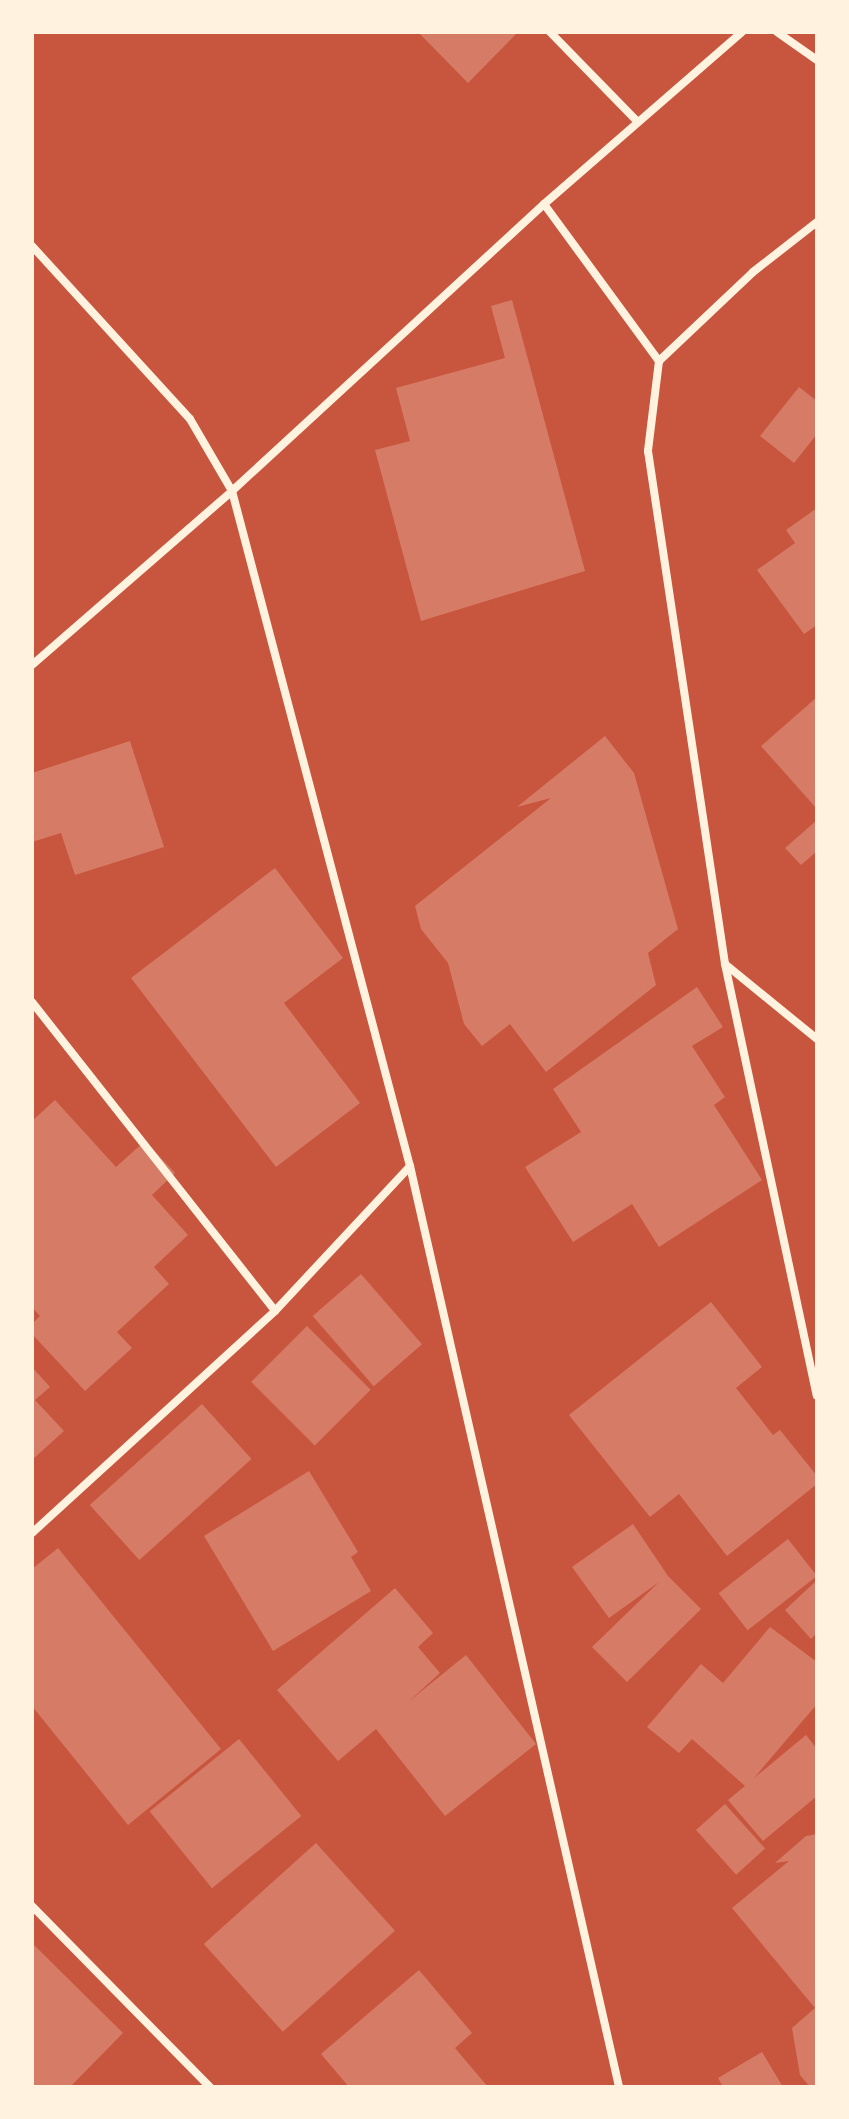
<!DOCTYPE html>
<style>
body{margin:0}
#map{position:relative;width:849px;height:2119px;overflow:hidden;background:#c8553d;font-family:"IBM Plex Sans",sans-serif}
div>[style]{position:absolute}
.building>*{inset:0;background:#d67c66;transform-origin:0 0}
.minor>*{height:8px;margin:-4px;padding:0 4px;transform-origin:4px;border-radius:4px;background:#fff3e0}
span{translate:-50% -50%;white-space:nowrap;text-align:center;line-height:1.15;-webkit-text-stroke:6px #fff3e0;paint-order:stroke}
.frame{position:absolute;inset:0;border:34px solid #fff3e0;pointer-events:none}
</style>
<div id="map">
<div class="building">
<div style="clip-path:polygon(418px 32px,518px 32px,468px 83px)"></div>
<div style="clip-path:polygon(512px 300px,585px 571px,421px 621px,375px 450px,410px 441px,396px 388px,505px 358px,491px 306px)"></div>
<div style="clip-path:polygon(799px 387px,817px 401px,817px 434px,794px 463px,760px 436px)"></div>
<div style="clip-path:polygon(817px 508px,817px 625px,804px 634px,757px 570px,795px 543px,786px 530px)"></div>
<div style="clip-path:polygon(817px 697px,817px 809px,761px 746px)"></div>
<div style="clip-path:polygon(605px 736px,634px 773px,678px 929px,648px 953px,656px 985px,546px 1072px,510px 1024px,482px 1046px,464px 1024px,448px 963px,421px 929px,415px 906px,551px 798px,517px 807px)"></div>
<div style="clip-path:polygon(130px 741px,164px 847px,75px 875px,61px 833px,32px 842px,32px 773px)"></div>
<div style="clip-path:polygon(817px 820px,817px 851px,801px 865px,785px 848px)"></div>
<div style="clip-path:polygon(275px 868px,343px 958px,284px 1003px,360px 1103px,276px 1167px,131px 978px)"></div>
<div style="clip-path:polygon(697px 987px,723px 1027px,692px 1046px,725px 1097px,714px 1105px,762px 1180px,659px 1247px,632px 1204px,573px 1242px,525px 1167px,581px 1132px,553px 1089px)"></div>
<div style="clip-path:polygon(55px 1100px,116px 1167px,145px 1141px,175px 1173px,152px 1195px,188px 1235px,154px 1267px,169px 1284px,117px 1332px,132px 1348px,85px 1391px,32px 1334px,32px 1324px,40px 1316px,32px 1307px,32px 1121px)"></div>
<div style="left:361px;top:1274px;width:93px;height:64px;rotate:49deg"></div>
<div style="clip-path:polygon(711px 1302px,762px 1367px,736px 1388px,773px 1435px,780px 1430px,817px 1476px,817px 1484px,727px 1556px,679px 1494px,650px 1517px,569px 1415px)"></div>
<div style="left:307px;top:1326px;width:90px;height:79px;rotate:45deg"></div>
<div style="clip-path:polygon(32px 1367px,50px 1387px,35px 1400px,64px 1431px,32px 1460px)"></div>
<div style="left:202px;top:1404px;width:74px;height:151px;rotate:48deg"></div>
<div style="clip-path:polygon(309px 1471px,358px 1552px,351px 1557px,371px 1591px,273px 1651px,204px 1536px)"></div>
<div style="clip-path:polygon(633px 1524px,668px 1576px,701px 1609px,627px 1682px,592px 1647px,659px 1582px,609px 1618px,572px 1567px)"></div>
<div style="left:788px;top:1539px;width:47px;height:88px;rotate:52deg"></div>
<div style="clip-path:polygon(58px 1548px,221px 1749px,128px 1825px,32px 1706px,32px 1569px)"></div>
<div style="clip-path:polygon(817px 1580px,817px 1633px,811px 1639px,785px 1610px)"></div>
<div style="clip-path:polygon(395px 1588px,433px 1633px,418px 1647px,440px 1673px,408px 1702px,466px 1655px,536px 1744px,445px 1816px,376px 1729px,338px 1761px,277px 1690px)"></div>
<div style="clip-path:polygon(770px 1627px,817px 1662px,817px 1704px,754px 1778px,806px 1735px,817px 1749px,817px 1796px,763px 1841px,728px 1800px,745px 1786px,692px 1739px,679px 1753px,647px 1727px,701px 1664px,723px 1683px)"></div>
<div style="left:239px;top:1739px;width:99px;height:115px;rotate:51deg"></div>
<div style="left:725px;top:1804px;width:60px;height:39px;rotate:48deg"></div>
<div style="clip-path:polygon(817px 1834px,817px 2087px,810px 2087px,800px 2075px,792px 2028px,815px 2008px,732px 1908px,789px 1861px,775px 1863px,806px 1836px)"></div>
<div style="left:316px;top:1843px;width:118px;height:151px;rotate:48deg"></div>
<div style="clip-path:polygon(32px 1943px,123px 2033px,70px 2087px,32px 2087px)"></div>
<div style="clip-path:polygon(419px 1970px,472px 2033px,455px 2048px,488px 2087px,349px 2087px,321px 2054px)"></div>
<div style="clip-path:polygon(762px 2052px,783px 2087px,723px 2087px,718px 2078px)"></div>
</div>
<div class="minor">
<div style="left:550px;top:32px;width:124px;rotate:45.7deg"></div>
<div style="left:742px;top:32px;width:262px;rotate:139deg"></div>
<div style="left:544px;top:204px;width:195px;rotate:53.8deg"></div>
<div style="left:659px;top:361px;width:129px;rotate:-43.4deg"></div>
<div style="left:753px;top:272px;width:81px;rotate:-38deg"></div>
<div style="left:777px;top:32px;width:49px;rotate:35deg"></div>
<div style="left:32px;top:246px;width:234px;rotate:47.6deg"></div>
<div style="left:190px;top:419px;width:83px;rotate:59.7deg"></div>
<div style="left:232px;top:491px;width:698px;rotate:75.23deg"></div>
<div style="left:410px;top:1166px;width:944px;rotate:77.21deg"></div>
<div style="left:659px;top:361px;width:91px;rotate:97deg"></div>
<div style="left:648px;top:451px;width:519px;rotate:81.46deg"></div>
<div style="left:725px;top:964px;width:441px;rotate:78deg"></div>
<div style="left:32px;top:665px;width:265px;rotate:-41deg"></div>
<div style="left:232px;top:491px;width:424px;rotate:-42.6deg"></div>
<div style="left:725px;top:964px;width:119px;rotate:39.2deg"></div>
<div style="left:32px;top:1002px;width:393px;rotate:51.8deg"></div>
<div style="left:32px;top:1533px;width:329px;rotate:-42.4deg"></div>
<div style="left:275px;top:1311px;width:198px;rotate:-47deg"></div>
<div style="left:32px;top:1906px;width:254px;rotate:45.5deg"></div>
</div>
<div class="frame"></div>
</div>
